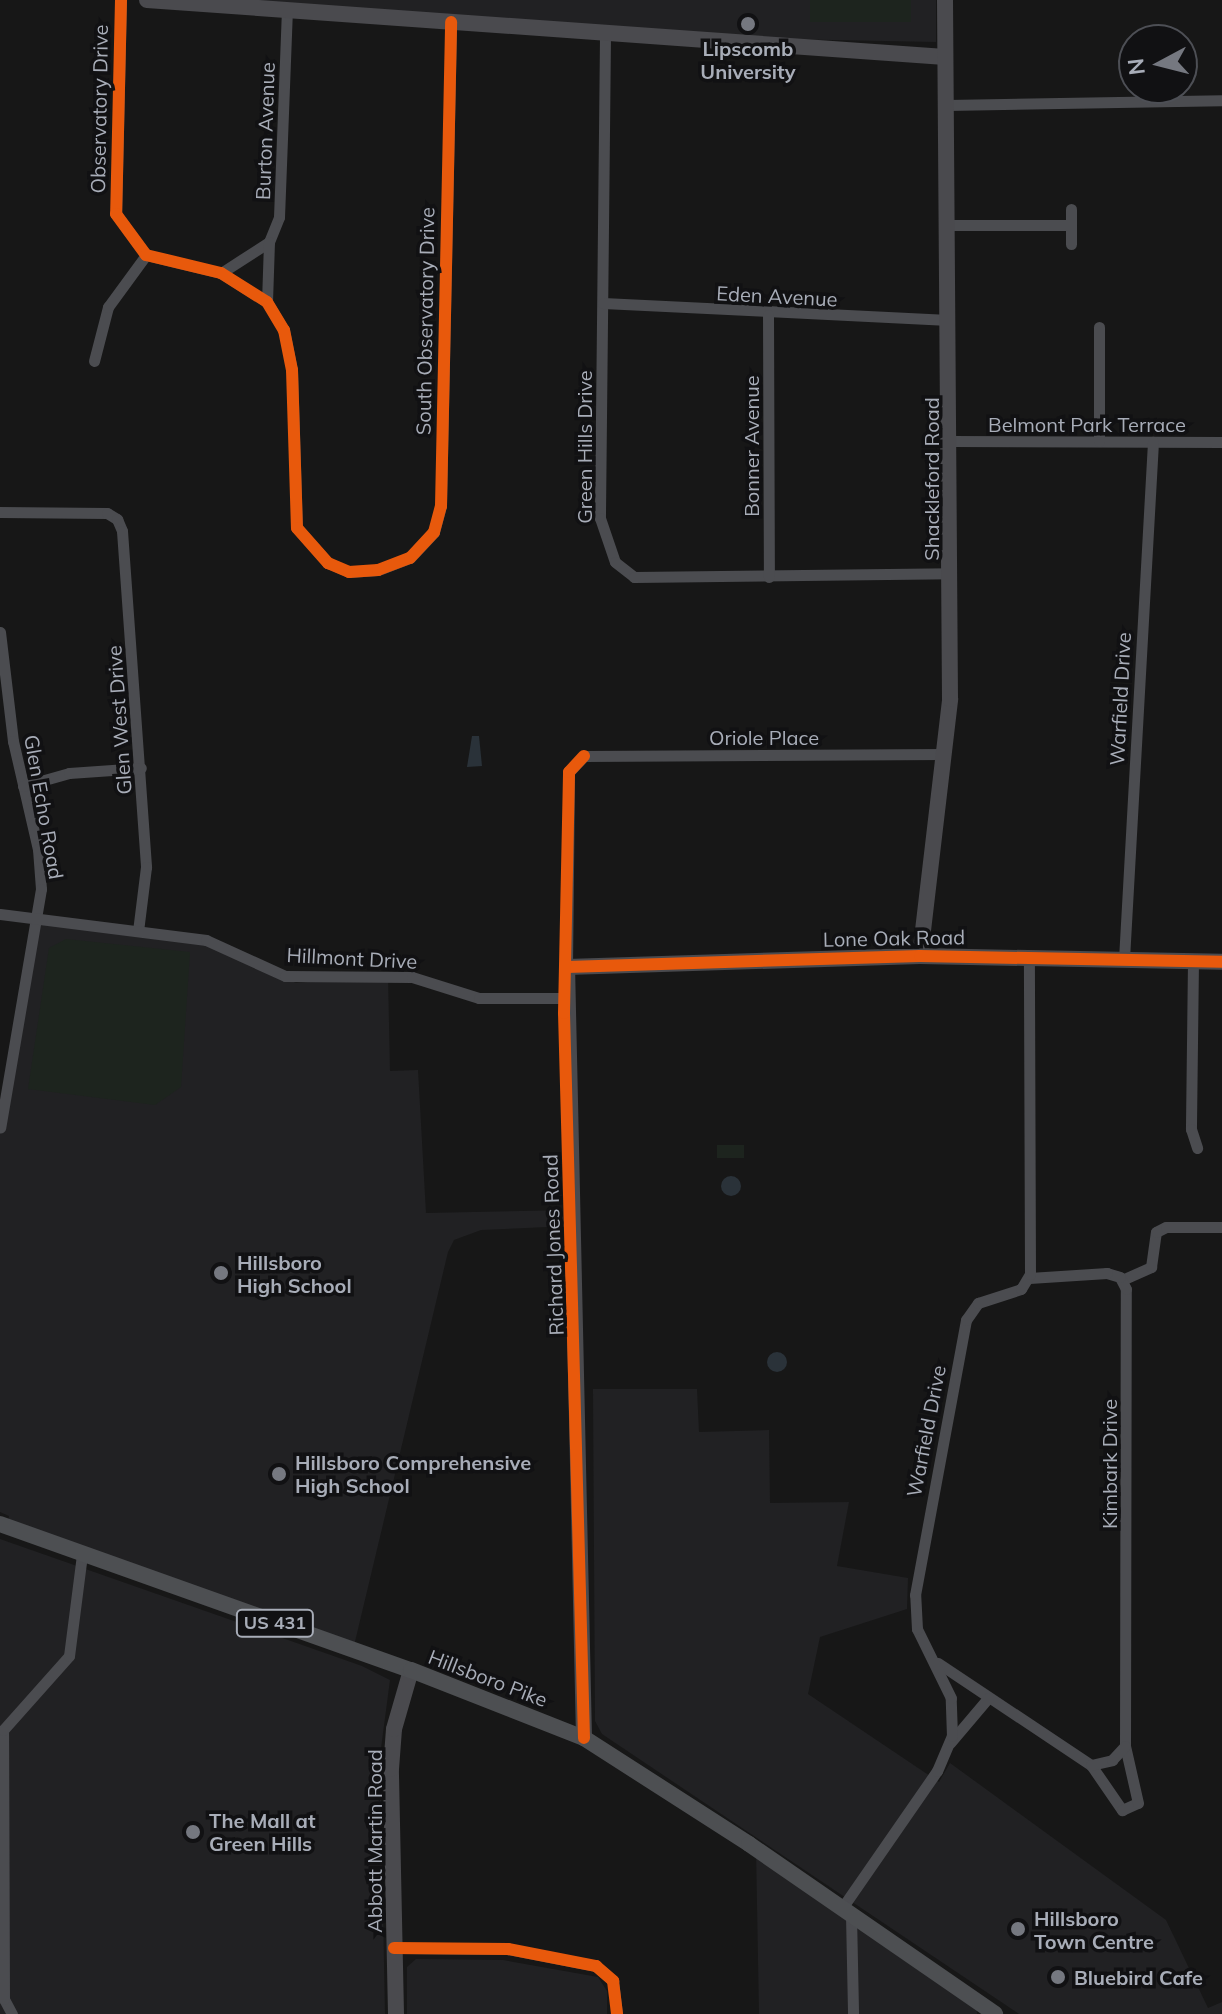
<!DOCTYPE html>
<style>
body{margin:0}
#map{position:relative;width:1222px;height:2014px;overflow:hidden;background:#171717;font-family:Mulish,sans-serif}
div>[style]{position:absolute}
.built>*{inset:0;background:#212123}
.green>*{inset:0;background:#1d241e;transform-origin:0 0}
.water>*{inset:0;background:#2a3239}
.round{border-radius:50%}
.street>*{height:11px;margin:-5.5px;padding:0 5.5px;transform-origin:5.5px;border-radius:5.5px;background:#4b4c50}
.secondary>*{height:16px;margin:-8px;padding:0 8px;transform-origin:8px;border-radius:8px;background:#4a4a4e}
.primary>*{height:16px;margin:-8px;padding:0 8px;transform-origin:8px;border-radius:8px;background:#4d4f52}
.cycleway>*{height:12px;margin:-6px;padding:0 6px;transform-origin:6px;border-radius:6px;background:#e8590c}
.dots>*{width:22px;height:22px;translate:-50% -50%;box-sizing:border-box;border:4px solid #111113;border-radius:50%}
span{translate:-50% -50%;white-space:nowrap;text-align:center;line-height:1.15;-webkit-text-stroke:7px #111113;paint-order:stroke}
.shield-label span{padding:2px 6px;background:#111113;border:2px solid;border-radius:6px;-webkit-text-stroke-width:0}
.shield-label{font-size:18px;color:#a8adb8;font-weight:700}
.poi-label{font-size:20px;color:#a8adb8;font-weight:700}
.left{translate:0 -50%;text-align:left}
.street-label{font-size:20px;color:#a8adb8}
.north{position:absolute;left:1118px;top:24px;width:80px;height:80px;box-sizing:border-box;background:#111113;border:2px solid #4d4f55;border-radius:50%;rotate:263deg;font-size:22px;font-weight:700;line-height:32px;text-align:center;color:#a8adb8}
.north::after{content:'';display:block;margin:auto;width:28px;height:36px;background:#757880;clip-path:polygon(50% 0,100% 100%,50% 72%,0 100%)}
</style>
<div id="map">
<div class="built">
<div style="clip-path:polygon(230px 0,936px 0,936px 42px,779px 39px)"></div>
<div style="clip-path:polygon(40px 921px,188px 936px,296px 983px,388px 975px,390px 1071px,418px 1070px,426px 1213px,572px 1210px,572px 1226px,481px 1230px,454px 1240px,448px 1252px,353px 1650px,7px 1527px,9px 1516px,0 1512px,0 1128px)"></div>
<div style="clip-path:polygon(593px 1389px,697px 1389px,699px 1432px,769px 1430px,770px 1503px,849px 1502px,837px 1566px,908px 1578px,907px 1609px,820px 1637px,808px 1694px,939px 1782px,950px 1763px,1166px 1920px,1208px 2008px,1222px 2002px,1222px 2014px,1019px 2014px,602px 1734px,595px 1721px)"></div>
<div style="clip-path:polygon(0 1539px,362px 1666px,390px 1680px,380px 1756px,385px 2014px,0 2014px)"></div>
<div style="clip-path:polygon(756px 1849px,976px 2001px,977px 2014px,759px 2014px)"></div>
<div style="clip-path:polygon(416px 1959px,503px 1960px,598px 1977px,607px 1991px,607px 2014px,407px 2014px,407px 1967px)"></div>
</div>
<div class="green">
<div style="left:810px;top:0;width:101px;height:22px"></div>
<div style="clip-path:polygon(66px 939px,190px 952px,181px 1087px,155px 1105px,28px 1089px,49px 948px)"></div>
<div style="left:744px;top:1145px;width:13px;height:27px;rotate:90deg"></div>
</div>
<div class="water">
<div style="clip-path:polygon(472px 736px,479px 736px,482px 766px,467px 767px)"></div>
<div class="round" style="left:721px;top:1176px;width:20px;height:20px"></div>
<div class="round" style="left:767px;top:1352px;width:20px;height:20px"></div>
</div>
<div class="street">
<div style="left:121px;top:0;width:214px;rotate:91.3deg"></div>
<div style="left:116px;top:214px;width:51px;rotate:53.8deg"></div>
<div style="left:146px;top:255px;width:77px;rotate:13.5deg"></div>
<div style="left:221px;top:273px;width:54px;rotate:32.2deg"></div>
<div style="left:267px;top:302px;width:33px;rotate:59deg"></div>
<div style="left:284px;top:330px;width:41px;rotate:78.7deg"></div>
<div style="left:292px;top:370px;width:158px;rotate:88.2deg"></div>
<div style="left:297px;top:528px;width:47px;rotate:48.5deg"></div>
<div style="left:328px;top:563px;width:23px;rotate:23deg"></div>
<div style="left:349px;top:572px;width:29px;rotate:-4deg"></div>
<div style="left:378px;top:570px;width:34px;rotate:-21deg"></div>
<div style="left:410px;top:558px;width:35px;rotate:-47deg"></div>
<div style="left:434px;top:532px;width:27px;rotate:-75deg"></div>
<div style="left:441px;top:506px;width:484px;rotate:-88.8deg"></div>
<div style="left:605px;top:36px;width:482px;rotate:90.6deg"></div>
<div style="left:600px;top:518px;width:46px;rotate:71.2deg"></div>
<div style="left:615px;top:562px;width:24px;rotate:38deg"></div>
<div style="left:634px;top:577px;width:317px;rotate:-0.7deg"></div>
<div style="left:947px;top:105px;width:275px;rotate:-1deg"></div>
<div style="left:948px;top:225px;width:123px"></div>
<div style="left:1071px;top:244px;width:35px;rotate:-90deg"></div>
<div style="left:221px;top:273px;width:57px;rotate:-32.9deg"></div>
<div style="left:269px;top:242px;width:27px;rotate:-68deg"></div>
<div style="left:279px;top:217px;width:207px;rotate:-87.8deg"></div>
<div style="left:267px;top:302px;width:60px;rotate:-88.1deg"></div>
<div style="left:603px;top:303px;width:346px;rotate:2.8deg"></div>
<div style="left:768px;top:315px;width:262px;rotate:89.8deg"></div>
<div style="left:94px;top:361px;width:56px;rotate:-75.5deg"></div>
<div style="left:108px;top:307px;width:64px;rotate:-53.8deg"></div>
<div style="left:951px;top:441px;width:271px;rotate:0.2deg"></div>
<div style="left:1099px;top:441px;width:114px;rotate:-90deg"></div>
<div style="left:0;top:512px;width:107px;rotate:0.5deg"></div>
<div style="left:107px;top:513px;width:12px;rotate:31deg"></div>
<div style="left:117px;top:519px;width:13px;rotate:67deg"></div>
<div style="left:122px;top:531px;width:337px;rotate:85.9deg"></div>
<div style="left:146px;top:867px;width:64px;rotate:97.1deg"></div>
<div style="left:0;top:632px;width:110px;rotate:83.2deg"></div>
<div style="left:13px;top:741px;width:111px;rotate:77deg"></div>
<div style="left:38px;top:849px;width:40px;rotate:85.7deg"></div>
<div style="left:41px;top:889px;width:242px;rotate:99.7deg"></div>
<div style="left:23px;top:786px;width:48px;rotate:-15.8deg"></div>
<div style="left:69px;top:773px;width:72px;rotate:-4deg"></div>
<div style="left:0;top:914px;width:208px;rotate:7.2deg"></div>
<div style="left:206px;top:940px;width:87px;rotate:24.5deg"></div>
<div style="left:285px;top:976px;width:127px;rotate:0.5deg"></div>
<div style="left:412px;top:977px;width:70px;rotate:17.4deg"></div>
<div style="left:479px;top:998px;width:86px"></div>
<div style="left:1124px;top:959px;width:518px;rotate:-86.79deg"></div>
<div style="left:1193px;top:961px;width:168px;rotate:90.7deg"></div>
<div style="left:1191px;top:1129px;width:20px;rotate:72deg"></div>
<div style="left:567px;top:967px;width:195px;rotate:-89.4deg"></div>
<div style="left:569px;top:772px;width:22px;rotate:-47deg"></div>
<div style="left:584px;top:756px;width:361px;rotate:-0.3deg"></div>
<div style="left:1122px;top:1280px;width:32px;rotate:-24deg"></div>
<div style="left:1151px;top:1267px;width:35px;rotate:-82deg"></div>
<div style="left:1156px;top:1232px;width:11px;rotate:-27deg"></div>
<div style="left:1166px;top:1227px;width:56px"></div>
<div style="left:938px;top:1663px;width:184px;rotate:33.7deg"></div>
<div style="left:1091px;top:1765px;width:55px;rotate:55.4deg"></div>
<div style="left:1122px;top:1810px;width:17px;rotate:-24deg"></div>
<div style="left:1138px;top:1803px;width:58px;rotate:-102.8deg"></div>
<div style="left:1125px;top:1746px;width:457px;rotate:-89.9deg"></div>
<div style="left:1126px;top:1289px;width:13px;rotate:-117deg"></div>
<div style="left:1120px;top:1277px;width:14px;rotate:-163deg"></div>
<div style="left:1107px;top:1273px;width:78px;rotate:176.3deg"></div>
<div style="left:950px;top:1743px;width:59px;rotate:-49.8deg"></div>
<div style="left:1091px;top:1765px;width:22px;rotate:-13deg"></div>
<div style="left:1112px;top:1760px;width:19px;rotate:-47deg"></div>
<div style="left:842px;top:1908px;width:167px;rotate:-55.3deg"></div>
<div style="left:937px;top:1771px;width:38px;rotate:-67deg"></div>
<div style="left:952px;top:1736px;width:38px;rotate:-92deg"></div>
<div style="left:951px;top:1698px;width:77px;rotate:-116.2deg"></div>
<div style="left:917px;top:1629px;width:34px;rotate:-93deg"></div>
<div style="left:915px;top:1595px;width:280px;rotate:-79.5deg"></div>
<div style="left:966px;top:1320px;width:21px;rotate:-55deg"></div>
<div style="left:978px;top:1303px;width:45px;rotate:-18deg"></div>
<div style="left:1021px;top:1289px;width:17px;rotate:-59deg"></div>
<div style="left:1030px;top:1274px;width:317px;rotate:-90.2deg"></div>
<div style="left:851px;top:1915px;width:99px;rotate:88.8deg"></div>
<div style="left:394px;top:1948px;width:114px;rotate:0.5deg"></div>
<div style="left:508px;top:1949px;width:90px;rotate:10.9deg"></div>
<div style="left:596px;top:1966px;width:23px;rotate:41deg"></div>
<div style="left:613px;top:1981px;width:33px;rotate:83deg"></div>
<div style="left:12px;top:2014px;width:17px;rotate:-118deg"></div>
<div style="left:4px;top:1999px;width:269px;rotate:-90.2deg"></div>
<div style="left:3px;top:1730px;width:99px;rotate:-48.3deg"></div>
<div style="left:69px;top:1656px;width:102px;rotate:-82.7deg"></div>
</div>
<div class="secondary">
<div style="left:147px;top:0;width:800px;rotate:4.09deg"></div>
<div style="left:920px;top:956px;width:259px;rotate:-83.3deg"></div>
<div style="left:950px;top:699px;width:699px;rotate:-90.41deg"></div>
<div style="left:584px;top:1738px;width:771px;rotate:-91.26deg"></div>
<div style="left:567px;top:967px;width:353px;rotate:-1.8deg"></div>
<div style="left:920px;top:956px;width:302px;rotate:1.1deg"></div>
<div style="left:396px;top:2014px;width:245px;rotate:-91.2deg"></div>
<div style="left:391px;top:1769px;width:40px;rotate:-85.7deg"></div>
<div style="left:394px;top:1729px;width:61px;rotate:-73.9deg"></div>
</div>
<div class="primary">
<div style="left:0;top:1524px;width:436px;rotate:19.6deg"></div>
<div style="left:411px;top:1670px;width:186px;rotate:21.5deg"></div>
<div style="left:584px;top:1738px;width:196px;rotate:32.7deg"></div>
<div style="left:749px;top:1844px;width:299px;rotate:34.6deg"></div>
</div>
<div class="cycleway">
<div style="left:121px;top:0;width:214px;rotate:91.3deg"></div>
<div style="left:116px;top:214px;width:51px;rotate:53.8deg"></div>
<div style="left:146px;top:255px;width:77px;rotate:13.5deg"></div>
<div style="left:221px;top:273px;width:54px;rotate:32.2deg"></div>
<div style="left:267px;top:302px;width:33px;rotate:59deg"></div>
<div style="left:284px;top:330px;width:41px;rotate:78.7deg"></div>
<div style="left:292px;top:370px;width:158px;rotate:88.2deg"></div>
<div style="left:297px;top:528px;width:47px;rotate:48.5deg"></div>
<div style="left:328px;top:563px;width:23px;rotate:23deg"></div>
<div style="left:349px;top:572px;width:29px;rotate:-4deg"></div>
<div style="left:378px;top:570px;width:34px;rotate:-21deg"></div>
<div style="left:410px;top:558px;width:35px;rotate:-47deg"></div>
<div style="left:434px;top:532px;width:27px;rotate:-75deg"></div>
<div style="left:441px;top:506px;width:484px;rotate:-88.8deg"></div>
<div style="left:567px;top:967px;width:353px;rotate:-1.8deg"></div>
<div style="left:920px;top:956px;width:302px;rotate:1.1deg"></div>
<div style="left:584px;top:1738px;width:725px;rotate:-91.58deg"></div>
<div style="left:564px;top:1013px;width:241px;rotate:-88.8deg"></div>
<div style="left:569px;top:772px;width:22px;rotate:-47deg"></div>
<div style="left:394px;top:1948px;width:114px;rotate:0.5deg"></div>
<div style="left:508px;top:1949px;width:90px;rotate:10.9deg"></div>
<div style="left:596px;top:1966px;width:23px;rotate:41deg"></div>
<div style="left:613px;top:1981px;width:33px;rotate:83deg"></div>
</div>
<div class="dots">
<div style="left:748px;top:24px;background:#757880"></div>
<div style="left:221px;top:1273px;background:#757880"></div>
<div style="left:279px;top:1474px;background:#757880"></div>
<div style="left:193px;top:1832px;background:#757880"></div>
<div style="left:1018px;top:1929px;background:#757880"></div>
<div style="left:1058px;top:1977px;background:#757880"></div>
</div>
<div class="shield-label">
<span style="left:275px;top:1623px">US 431</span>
</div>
<div class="poi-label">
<span style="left:748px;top:60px">Lipscomb<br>University</span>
<span class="left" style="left:237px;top:1274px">Hillsboro<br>High School</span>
<span class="left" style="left:295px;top:1474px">Hillsboro Comprehensive<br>High School</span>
<span class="left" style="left:209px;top:1832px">The Mall at<br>Green Hills</span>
<span class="left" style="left:1034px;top:1930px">Hillsboro<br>Town Centre</span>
<span class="left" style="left:1074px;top:1977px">Bluebird Cafe</span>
</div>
<div class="street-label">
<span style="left:99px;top:109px;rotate:-89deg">Observatory Drive</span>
<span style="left:265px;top:131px;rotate:-88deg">Burton Avenue</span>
<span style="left:777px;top:296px;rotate:3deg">Eden Avenue</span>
<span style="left:425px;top:321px;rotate:-89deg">South Observatory Drive</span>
<span style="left:1087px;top:424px">Belmont Park Terrace</span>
<span style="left:751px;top:446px;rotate:-90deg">Bonner Avenue</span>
<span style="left:584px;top:447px;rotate:-90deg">Green Hills Drive</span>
<span style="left:931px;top:479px;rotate:-90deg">Shackleford Road</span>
<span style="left:1120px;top:699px;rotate:-87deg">Warfield Drive</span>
<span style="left:119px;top:720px;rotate:-94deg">Glen West Drive</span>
<span style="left:764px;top:737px">Oriole Place</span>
<span style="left:44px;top:807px;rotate:80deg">Glen Echo Road</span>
<span style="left:894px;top:938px;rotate:-1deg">Lone Oak Road</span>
<span style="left:352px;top:958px;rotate:3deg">Hillmont Drive</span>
<span style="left:553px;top:1245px;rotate:-92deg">Richard Jones Road</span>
<span style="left:926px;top:1431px;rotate:-79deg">Warfield Drive</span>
<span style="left:1109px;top:1464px;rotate:-90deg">Kimbark Drive</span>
<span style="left:488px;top:1678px;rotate:21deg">Hillsboro Pike</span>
<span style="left:374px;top:1841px;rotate:-90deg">Abbott Martin Road</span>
</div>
<div class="north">N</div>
</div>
